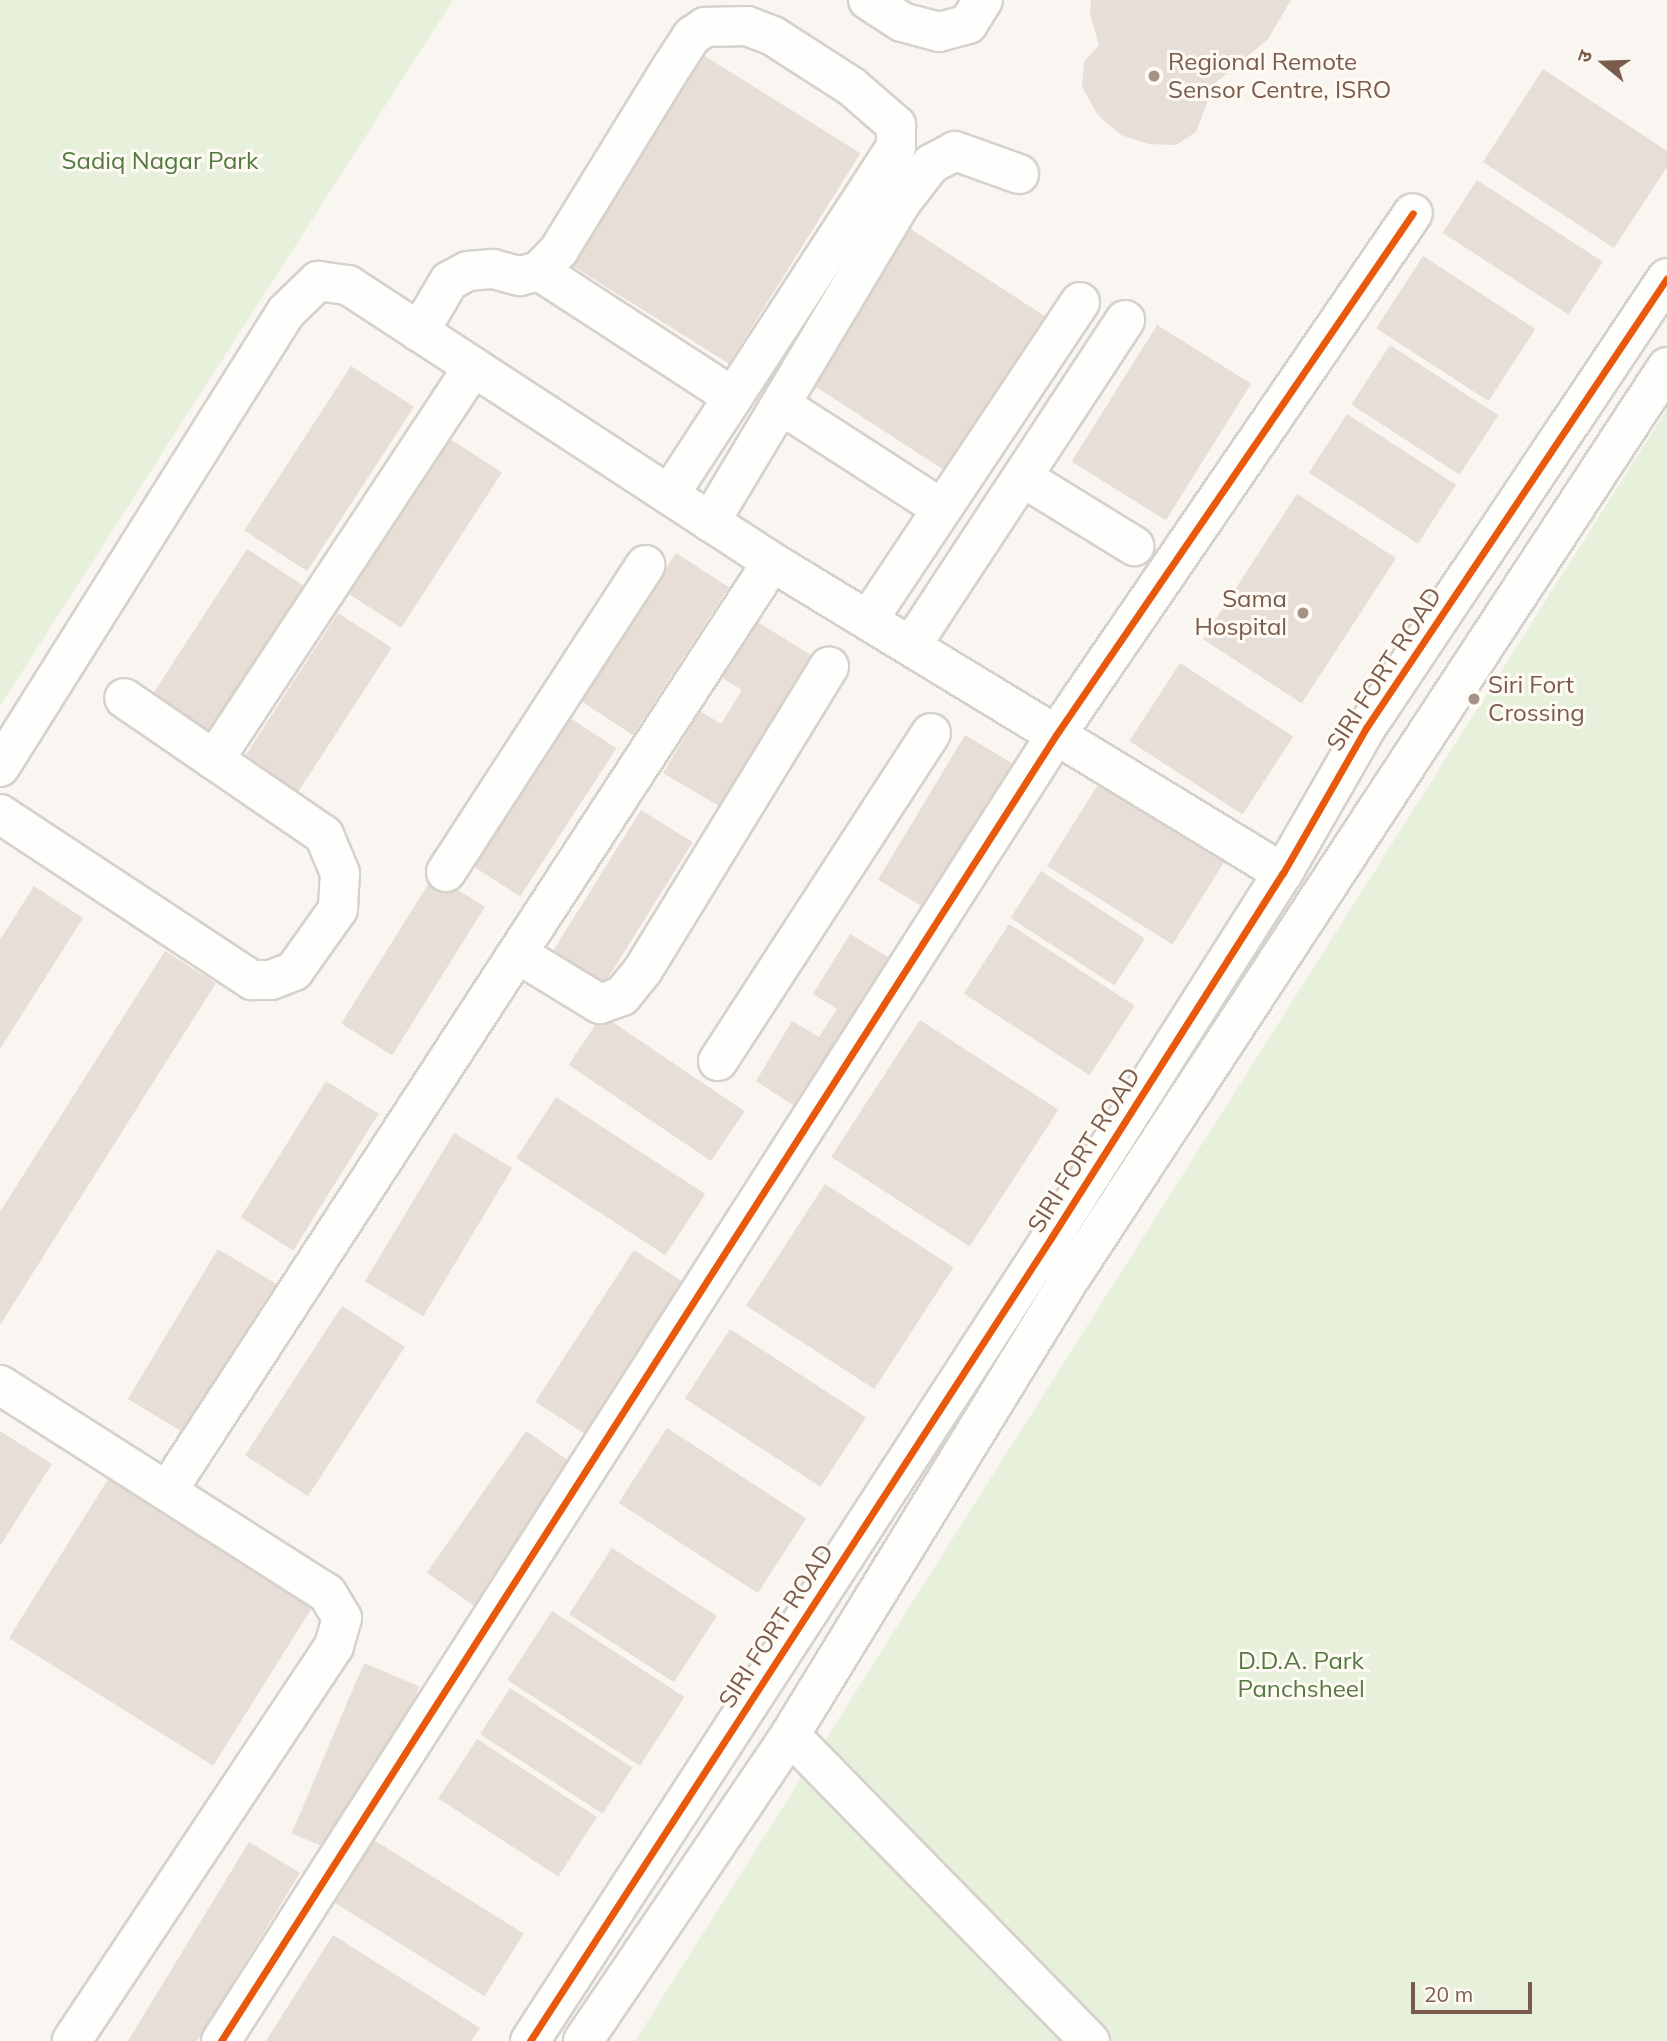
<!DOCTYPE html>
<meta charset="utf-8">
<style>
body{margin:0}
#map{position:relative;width:1667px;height:2041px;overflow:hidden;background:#f9f5f0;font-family:Mulish,"Noto Sans Devanagari",sans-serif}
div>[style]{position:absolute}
.green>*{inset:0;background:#e7f0db}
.building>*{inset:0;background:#e6ded7;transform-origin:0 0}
.roads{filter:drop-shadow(2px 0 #d7d1cb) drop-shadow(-2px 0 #d7d1cb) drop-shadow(0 2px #d7d1cb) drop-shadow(0 -2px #d7d1cb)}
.minor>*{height:38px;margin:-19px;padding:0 19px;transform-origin:19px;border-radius:19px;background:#fefefd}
.cycleway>*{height:7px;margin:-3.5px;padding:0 3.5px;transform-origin:3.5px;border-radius:3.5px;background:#e8590c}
.dots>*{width:19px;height:19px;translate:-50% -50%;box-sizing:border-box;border:4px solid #fffaf3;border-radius:50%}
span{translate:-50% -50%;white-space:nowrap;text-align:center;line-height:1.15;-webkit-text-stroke:6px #fffaf3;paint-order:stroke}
.poi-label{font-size:24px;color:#7a5c4d}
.left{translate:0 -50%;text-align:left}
.right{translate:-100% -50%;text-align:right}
.park-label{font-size:24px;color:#537a41}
.street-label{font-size:24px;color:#7a5c4d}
.north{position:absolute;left:1569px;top:28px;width:70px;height:70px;-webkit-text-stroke:5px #fffaf3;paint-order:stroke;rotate:289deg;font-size:19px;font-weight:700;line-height:28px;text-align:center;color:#7a5c4d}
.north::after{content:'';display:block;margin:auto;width:24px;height:32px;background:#7a5c4d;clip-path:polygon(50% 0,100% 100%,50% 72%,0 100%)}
.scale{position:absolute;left:1411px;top:1982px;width:121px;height:32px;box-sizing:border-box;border:4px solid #7a5c4d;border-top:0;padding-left:9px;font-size:21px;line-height:24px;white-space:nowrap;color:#7a5c4d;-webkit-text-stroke:5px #fffaf3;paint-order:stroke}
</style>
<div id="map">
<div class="green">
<div style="clip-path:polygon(0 0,453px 0,0 706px)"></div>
<div style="clip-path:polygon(1667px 409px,1667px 2041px,635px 2041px,1443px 763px)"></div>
</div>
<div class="building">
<div style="clip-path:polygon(1091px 0,1291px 0,1268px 39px,1214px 84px,1196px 132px,1176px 145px,1149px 144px,1121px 135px,1098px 115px,1082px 87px,1084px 62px,1099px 45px,1090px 14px)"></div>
<div style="left:695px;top:50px;width:195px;height:248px;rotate:32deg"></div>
<div style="clip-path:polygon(1543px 69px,1667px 151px,1667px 167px,1614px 248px,1483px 162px)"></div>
<div style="left:1477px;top:180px;width:150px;height:63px;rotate:33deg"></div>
<div style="left:903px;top:224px;width:171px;height:184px;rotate:33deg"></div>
<div style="left:1423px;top:256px;width:134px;height:86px;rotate:33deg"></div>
<div style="left:1157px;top:325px;width:111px;height:161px;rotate:32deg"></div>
<div style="left:1390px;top:345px;width:129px;height:71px;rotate:33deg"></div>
<div style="left:351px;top:366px;width:75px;height:196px;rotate:33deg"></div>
<div style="left:1347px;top:414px;width:130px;height:70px;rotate:33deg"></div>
<div style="left:444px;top:435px;width:69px;height:185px;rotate:33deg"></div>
<div style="left:1297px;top:494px;width:118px;height:173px;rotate:33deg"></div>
<div style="left:247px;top:549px;width:68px;height:181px;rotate:33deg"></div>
<div style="left:676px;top:553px;width:63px;height:176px;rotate:33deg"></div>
<div style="left:338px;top:613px;width:64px;height:183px;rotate:33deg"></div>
<div style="clip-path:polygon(756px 621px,811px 655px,719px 806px,663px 773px,700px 711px,721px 724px,742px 690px,721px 677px)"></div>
<div style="left:1180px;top:663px;width:135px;height:93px;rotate:33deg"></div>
<div style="left:567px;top:716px;width:59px;height:177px;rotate:33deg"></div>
<div style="left:965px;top:735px;width:63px;height:169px;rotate:31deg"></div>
<div style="left:1099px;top:783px;width:148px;height:98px;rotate:32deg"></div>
<div style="left:641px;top:810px;width:61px;height:178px;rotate:32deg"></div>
<div style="left:1041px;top:871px;width:124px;height:56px;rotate:33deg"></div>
<div style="left:434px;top:875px;width:60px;height:175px;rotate:32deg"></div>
<div style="clip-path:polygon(34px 886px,83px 918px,0 1049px,0 940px)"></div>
<div style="left:1009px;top:924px;width:150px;height:83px;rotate:33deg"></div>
<div style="clip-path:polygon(850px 934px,891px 959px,799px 1109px,756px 1081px,792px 1021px,819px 1037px,837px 1009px,813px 994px)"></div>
<div style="clip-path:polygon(165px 951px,216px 983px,0 1325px,0 1212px)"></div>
<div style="left:602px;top:1015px;width:172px;height:60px;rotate:34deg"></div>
<div style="left:920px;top:1020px;width:165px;height:163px;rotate:33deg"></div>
<div style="left:326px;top:1081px;width:62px;height:161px;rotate:32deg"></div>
<div style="left:556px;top:1097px;width:178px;height:73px;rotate:33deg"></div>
<div style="left:454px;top:1133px;width:68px;height:173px;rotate:31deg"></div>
<div style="left:825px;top:1184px;width:153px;height:145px;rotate:33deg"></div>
<div style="left:218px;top:1249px;width:68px;height:175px;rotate:31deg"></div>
<div style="left:634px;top:1250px;width:67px;height:181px;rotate:33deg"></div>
<div style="left:342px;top:1306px;width:75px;height:178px;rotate:33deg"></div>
<div style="left:730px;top:1329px;width:162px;height:83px;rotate:33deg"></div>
<div style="left:667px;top:1428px;width:166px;height:89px;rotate:33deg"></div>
<div style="clip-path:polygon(0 1431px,52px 1464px,0 1546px)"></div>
<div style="left:526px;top:1431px;width:60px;height:173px;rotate:35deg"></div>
<div style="left:117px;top:1465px;width:241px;height:204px;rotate:32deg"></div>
<div style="left:612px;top:1548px;width:125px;height:79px;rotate:33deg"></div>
<div style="left:552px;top:1611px;width:158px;height:82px;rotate:33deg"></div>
<div style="left:364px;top:1663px;width:60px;height:185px;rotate:23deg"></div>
<div style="left:510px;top:1688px;width:146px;height:55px;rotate:33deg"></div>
<div style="left:477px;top:1739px;width:143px;height:71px;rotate:33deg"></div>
<div style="left:366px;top:1835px;width:186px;height:74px;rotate:32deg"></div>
<div style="clip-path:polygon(249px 1842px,300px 1873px,197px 2041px,128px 2041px)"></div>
<div style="clip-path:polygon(333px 1935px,480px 2028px,471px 2041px,266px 2041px)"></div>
</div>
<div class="roads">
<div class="minor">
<div style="left:868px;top:0;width:40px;rotate:32.9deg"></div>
<div style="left:902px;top:22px;width:38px;rotate:15deg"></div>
<div style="left:939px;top:32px;width:30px;rotate:-15deg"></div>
<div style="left:968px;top:24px;width:28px;rotate:-58deg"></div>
<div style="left:539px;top:271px;width:231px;rotate:33deg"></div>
<div style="left:419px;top:332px;width:59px;rotate:-59.5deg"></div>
<div style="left:449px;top:281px;width:21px;rotate:-28deg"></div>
<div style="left:468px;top:271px;width:25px;rotate:-5deg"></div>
<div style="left:493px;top:269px;width:28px;rotate:15deg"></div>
<div style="left:520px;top:276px;width:20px;rotate:-15deg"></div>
<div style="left:539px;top:271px;width:29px;rotate:-46deg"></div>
<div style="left:559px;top:250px;width:217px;rotate:-58.4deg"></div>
<div style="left:673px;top:65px;width:35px;rotate:-57deg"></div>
<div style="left:692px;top:36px;width:16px;rotate:-35deg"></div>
<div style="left:705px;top:27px;width:42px;rotate:-1.4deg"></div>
<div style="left:747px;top:26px;width:28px;rotate:21deg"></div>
<div style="left:773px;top:36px;width:93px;rotate:32.7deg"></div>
<div style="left:851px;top:86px;width:60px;rotate:40.9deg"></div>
<div style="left:896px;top:125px;width:22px;rotate:90deg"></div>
<div style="left:896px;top:147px;width:415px;rotate:123.1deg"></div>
<div style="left:781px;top:405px;width:190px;rotate:32.8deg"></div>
<div style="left:1022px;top:477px;width:132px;rotate:31.6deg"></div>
<div style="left:710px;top:522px;width:375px;rotate:-59.1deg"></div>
<div style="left:903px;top:200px;width:46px;rotate:-52.1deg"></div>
<div style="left:931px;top:164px;width:27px;rotate:-28deg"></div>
<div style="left:955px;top:151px;width:68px;rotate:19.8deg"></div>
<div style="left:868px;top:620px;width:382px;rotate:-56.3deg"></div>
<div style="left:911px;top:646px;width:390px;rotate:-56.7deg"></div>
<div style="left:214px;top:760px;width:471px;rotate:-56.6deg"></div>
<div style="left:0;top:767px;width:537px;rotate:-57.85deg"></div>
<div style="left:286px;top:312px;width:45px;rotate:-44.1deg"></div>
<div style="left:318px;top:281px;width:30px;rotate:8deg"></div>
<div style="left:348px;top:285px;width:506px;rotate:33.16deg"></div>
<div style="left:772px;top:562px;width:598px;rotate:31.33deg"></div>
<div style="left:0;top:814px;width:302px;rotate:33.4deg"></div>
<div style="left:252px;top:980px;width:19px"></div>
<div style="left:271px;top:980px;width:25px;rotate:-21deg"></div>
<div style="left:294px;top:971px;width:76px;rotate:-54.6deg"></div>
<div style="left:338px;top:909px;width:36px;rotate:-87deg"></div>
<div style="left:340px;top:873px;width:41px;rotate:-112.8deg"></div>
<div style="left:324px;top:835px;width:242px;rotate:-145.6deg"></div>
<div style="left:446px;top:872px;width:366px;rotate:-57deg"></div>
<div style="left:518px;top:954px;width:96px;rotate:31.4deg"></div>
<div style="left:600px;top:1004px;width:23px;rotate:-20deg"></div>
<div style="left:622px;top:996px;width:33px;rotate:-51deg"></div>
<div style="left:643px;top:970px;width:356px;rotate:-58.5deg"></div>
<div style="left:718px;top:1061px;width:391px;rotate:-57deg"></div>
<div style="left:0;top:1385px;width:388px;rotate:32.5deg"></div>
<div style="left:327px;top:1593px;width:29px;rotate:59deg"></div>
<div style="left:342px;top:1618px;width:29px;rotate:106deg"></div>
<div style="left:334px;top:1646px;width:474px;rotate:123.6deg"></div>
<div style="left:168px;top:1490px;width:1107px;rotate:-56.94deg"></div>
<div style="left:790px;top:1735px;width:429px;rotate:45.6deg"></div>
<div style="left:221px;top:2041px;width:1550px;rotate:-57.41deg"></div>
<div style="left:1056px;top:735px;width:632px;rotate:-55.63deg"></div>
<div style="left:530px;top:2041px;width:957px;rotate:-57.02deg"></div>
<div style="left:1051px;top:1238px;width:432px;rotate:-57.6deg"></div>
<div style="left:1283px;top:873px;width:167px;rotate:-60.2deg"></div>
<div style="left:1366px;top:728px;width:541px;rotate:-56.22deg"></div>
<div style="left:583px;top:2041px;width:369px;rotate:-55.9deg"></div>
<div style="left:790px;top:1735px;width:530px;rotate:-58.5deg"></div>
<div style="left:1067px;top:1283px;width:1095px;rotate:-56.77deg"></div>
</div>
</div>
<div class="cycleway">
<div style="left:221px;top:2041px;width:1550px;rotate:-57.41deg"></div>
<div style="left:1056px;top:735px;width:632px;rotate:-55.63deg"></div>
<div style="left:530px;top:2041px;width:957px;rotate:-57.02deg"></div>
<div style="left:1051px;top:1238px;width:432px;rotate:-57.6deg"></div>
<div style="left:1283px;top:873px;width:167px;rotate:-60.2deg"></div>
<div style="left:1366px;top:728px;width:541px;rotate:-56.22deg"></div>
</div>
<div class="dots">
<div style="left:1154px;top:76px;background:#a69286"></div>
<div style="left:1303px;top:613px;background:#a69286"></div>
<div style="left:1474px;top:699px;background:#a69286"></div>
</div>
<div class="poi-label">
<span class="left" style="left:1168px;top:76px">Regional Remote<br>Sensor Centre, ISRO</span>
<span class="right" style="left:1287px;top:613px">Sama<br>Hospital</span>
<span class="left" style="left:1488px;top:699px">Siri Fort<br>Crossing</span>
</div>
<div class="park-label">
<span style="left:160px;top:161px">Sadiq Nagar Park</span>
<span style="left:1301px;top:1675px">D.D.A. Park<br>Panchsheel</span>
</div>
<div class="street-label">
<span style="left:1384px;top:669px;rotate:-57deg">SIRI FORT ROAD</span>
<span style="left:1084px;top:1150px;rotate:-58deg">SIRI FORT ROAD</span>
<span style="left:776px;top:1626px;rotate:-57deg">SIRI FORT ROAD</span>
</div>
<div class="north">उ</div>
<div class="scale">20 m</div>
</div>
